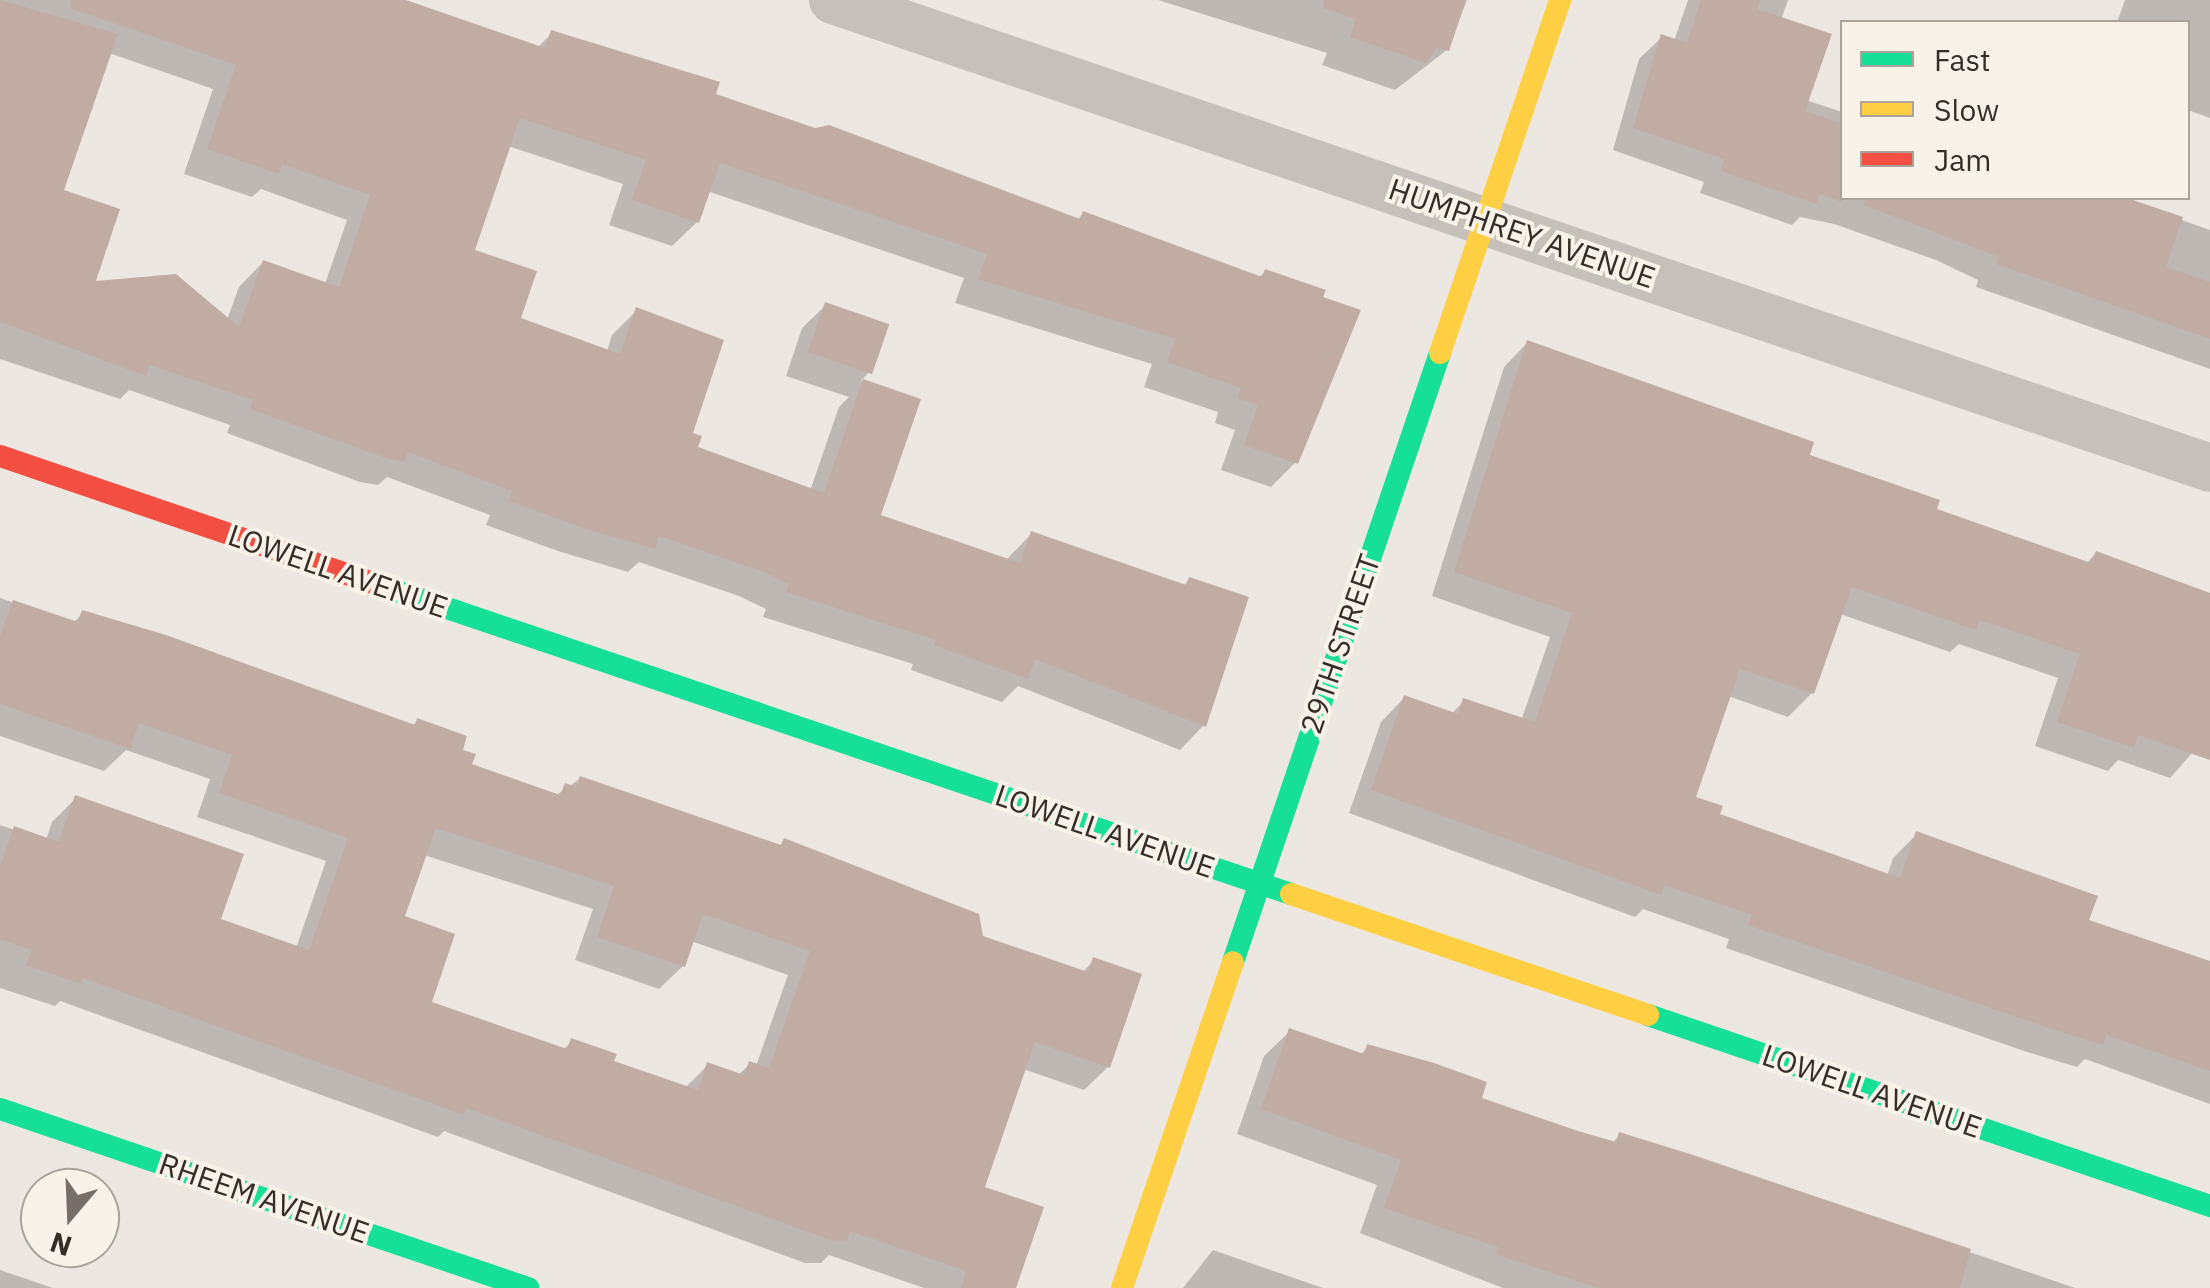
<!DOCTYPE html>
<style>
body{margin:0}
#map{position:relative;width:2210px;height:1288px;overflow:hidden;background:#ede7e1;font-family:"IBM Plex Sans",sans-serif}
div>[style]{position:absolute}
.shadow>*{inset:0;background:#0003}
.building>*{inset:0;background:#c0aca3;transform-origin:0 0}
.street>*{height:48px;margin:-24px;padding:0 24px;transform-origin:24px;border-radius:24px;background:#c6c0ba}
.fast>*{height:22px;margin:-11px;padding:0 11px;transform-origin:11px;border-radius:11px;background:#16e098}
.slow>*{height:22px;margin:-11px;padding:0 11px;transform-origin:11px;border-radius:11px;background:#ffcf43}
.jam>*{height:22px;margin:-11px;padding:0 11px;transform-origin:11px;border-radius:11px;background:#f24e42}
span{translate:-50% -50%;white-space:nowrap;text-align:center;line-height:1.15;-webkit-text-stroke:8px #f9f2e8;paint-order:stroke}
.street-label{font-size:30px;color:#372d28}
.legend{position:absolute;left:1840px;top:20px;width:350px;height:180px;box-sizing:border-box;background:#f9f2e8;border:2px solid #aba39b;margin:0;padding:12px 18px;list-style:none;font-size:30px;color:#372d28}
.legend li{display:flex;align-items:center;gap:20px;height:50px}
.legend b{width:50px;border:2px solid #aba39b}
.north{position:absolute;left:20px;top:1168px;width:100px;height:100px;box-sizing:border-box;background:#f9f2e8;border:2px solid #aba39b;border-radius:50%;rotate:199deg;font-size:28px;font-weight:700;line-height:40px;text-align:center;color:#372d28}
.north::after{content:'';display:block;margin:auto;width:35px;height:45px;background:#776e69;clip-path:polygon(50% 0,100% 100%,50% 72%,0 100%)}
</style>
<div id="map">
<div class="shadow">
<div style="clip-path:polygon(evenodd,0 0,399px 0,537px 48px,552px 33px,716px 84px,712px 96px,1076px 221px,1083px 214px,1258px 278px,1265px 272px,1358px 312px,1296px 462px,1271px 487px,1221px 470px,1235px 430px,1215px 423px,1218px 412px,1144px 387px,1152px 364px,955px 303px,964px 278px,707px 191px,697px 222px,672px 246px,609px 225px,623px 184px,508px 146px,472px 251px,518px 320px,607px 351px,612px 335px,637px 310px,695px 448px,810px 491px,839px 407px,849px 397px,786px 376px,802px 328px,826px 305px,869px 372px,861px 381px,918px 401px,878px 517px,1007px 559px,1031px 534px,1183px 586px,1190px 579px,1204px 725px,1180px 750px,1018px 686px,1002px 702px,911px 670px,913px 664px,763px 617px,766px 609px,739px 596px,639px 562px,628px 572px,558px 551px,486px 525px,490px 515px,387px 477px,378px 485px,360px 482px,227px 433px,230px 425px,129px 390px,120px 399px,0 359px,0 0,109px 53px,213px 89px,184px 174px,252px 197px,261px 189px,347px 220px,325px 284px,263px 262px,239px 287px,227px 320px,92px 284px,61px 192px,109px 53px)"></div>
<div style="clip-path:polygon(1158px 0,1467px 0,1447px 50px,1395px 90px,1322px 65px,1327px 53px)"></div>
<div style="clip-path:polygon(1688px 0,1788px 0,1781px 20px,1806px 100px,1842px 112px,1842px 198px,2053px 198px,2097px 212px,2119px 198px,2210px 230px,2210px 369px,1976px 287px,1978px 280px,1936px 260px,1834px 224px,1800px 217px,1792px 225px,1700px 193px,1704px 182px,1613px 150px,1639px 59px,1662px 37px,1674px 41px)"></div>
<div style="clip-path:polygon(2125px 0,2210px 0,2210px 118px,2188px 110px,2188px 22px,2117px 22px)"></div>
<div style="clip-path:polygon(1527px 343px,1933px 511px,2086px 564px,2096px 553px,2210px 594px,2210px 733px,2170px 778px,2118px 760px,2108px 771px,2035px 746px,2058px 678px,1959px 644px,1950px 652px,1840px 614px,1812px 693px,1788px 717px,1728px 696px,1693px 798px,1717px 816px,1887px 876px,1893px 858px,1917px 834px,2086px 921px,2210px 964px,2210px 1104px,2085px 1059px,2077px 1067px,2027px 1052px,1726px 948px,1729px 939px,1643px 909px,1635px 917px,1349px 813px,1381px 722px,1404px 698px,1451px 714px,1464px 701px,1521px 721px,1550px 637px,1432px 596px,1504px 367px)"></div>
<div style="clip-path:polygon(evenodd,0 598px,73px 623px,83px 613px,412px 726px,418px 721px,469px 766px,555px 796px,581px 778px,779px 847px,784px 841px,981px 938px,1082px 973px,1094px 960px,1108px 1067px,1084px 1090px,1023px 1069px,982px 1188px,1014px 1288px,924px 1288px,829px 1255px,821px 1263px,805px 1263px,444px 1131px,438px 1137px,60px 1001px,55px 1006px,0 988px,0 825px,46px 840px,52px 822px,76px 798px,218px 921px,296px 948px,326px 861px,197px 817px,210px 779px,126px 750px,104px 771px,0 736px,0 598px,424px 855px,593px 909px,575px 960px,659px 989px,683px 966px,691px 941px,788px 975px,756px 1066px,750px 1064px,738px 1075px,708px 1065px,685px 1088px,611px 1063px,572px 1041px,563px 1050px,428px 1004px,402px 918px,424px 855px)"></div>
<div style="clip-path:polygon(1290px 1031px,1360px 1055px,1368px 1047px,1478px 1100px,1612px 1143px,1620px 1135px,1689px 1156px,2075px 1288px,1503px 1288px,1360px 1233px,1377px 1185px,1237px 1134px,1264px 1056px)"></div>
<div style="clip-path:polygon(1213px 1250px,1323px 1288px,1183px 1288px)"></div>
<div style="clip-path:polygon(0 1270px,53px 1288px,0 1288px)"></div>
</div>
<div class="building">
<div style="clip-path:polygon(0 0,118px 34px,64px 190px,120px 209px,96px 281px,176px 274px,239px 327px,263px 260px,339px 287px,370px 195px,282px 164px,279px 174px,207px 149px,236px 65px,70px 8px,71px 0,406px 0,545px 48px,551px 30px,720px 82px,716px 94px,815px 128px,829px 125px,1080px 219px,1083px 211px,1262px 277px,1265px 269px,1326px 290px,1323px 297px,1361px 310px,1298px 464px,1244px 445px,1258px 405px,1237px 398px,1241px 388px,1167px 362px,1175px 339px,978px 279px,987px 254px,720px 163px,699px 223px,632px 200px,646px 160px,520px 118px,475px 250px,537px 271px,521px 318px,620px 354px,636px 307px,724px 340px,693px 433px,702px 436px,698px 447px,824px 493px,863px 379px,921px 399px,881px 515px,1020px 563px,1031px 531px,1186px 585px,1189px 577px,1249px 597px,1206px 727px,1035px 659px,1028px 679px,934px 645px,936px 640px,786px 592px,789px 584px,764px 572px,659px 536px,655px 549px,583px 528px,509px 501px,512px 491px,408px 452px,405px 462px,386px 458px,250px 409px,253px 400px,150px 365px,146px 376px,0 322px)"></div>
<div style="clip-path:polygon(1324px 0,1466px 0,1449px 51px,1437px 47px,1426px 63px,1350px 37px,1356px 19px,1323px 8px)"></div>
<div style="clip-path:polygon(1701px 0,1760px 0,1757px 9px,1832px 34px,1805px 111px,1842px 124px,1842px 202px,1820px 194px,1817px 204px,1778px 191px,1721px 171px,1724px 159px,1633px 128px,1661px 34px,1687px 43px)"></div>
<div style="clip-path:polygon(1865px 198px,2127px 198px,2183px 217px,2166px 267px,2210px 282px,2210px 339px,1996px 264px,1999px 257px,1864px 205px)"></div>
<div style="left:825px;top:302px;width:68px;height:53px;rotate:19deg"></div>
<div style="clip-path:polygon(1527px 340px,1814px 442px,1810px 455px,1940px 500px,1937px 509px,2091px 563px,2096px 551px,2210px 593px,2210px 760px,2138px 735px,2134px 748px,2057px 722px,2080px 654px,1980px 620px,1976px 630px,1852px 587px,1814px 694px,1740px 669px,1696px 797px,1723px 806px,1720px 814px,1900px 878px,1916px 831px,2098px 896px,2089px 920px,2210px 961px,2210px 1071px,2106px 1035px,2103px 1045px,2052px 1029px,1748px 925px,1752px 915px,1664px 885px,1661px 895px,1371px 790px,1404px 695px,1458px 714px,1463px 698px,1535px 722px,1572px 613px,1454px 572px)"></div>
<div style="clip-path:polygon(evenodd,13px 600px,78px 622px,82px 610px,166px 635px,415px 725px,417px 718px,467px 736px,463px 750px,476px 754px,472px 764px,560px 795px,565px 783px,576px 787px,580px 776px,781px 845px,784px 838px,979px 914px,983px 936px,1088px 972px,1093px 957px,1142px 974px,1110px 1068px,1035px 1042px,985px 1187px,1044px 1207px,1016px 1288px,961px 1288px,966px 1271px,850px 1231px,847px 1241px,830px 1240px,467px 1108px,464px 1115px,83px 978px,81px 984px,26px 965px,32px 950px,0 939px,0 867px,14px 826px,59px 842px,75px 795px,244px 854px,221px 919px,309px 950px,348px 838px,219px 793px,232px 755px,139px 723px,130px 749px,0 704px,0 636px,13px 600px,436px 828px,614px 886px,597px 937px,685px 967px,703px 914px,810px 951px,769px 1068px,749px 1061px,744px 1075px,707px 1062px,698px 1090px,614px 1061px,617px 1054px,571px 1038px,567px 1049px,432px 1002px,455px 934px,405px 916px,436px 828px)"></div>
<div style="clip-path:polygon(1289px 1028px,1364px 1054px,1367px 1044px,1434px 1063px,1487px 1082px,1482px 1098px,1578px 1131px,1616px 1142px,1619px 1132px,1690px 1154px,1971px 1249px,1960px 1288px,1598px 1288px,1495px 1254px,1498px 1247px,1384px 1208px,1401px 1160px,1261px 1109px)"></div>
</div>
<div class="street">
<div style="left:833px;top:0;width:1454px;rotate:18.77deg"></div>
</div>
<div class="fast">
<div style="left:385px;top:587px;width:957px;rotate:18.72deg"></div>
<div style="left:1233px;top:962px;width:643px;rotate:-71.23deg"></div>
<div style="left:1648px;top:1015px;width:594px;rotate:18.77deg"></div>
<div style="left:0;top:1109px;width:558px;rotate:18.73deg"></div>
</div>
<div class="slow">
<div style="left:1440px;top:353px;width:373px;rotate:-71.2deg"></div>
<div style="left:1291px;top:894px;width:377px;rotate:18.7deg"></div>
<div style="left:1122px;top:1288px;width:344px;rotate:-71.2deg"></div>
</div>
<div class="jam">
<div style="left:0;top:456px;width:407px;rotate:18.8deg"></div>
</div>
<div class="street-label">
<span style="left:1522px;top:233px;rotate:19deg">HUMPHREY AVENUE</span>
<span style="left:338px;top:571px;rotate:19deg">LOWELL AVENUE</span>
<span style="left:1340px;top:644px;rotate:-71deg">29TH STREET</span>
<span style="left:1105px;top:831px;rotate:19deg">LOWELL AVENUE</span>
<span style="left:1872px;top:1091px;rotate:19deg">LOWELL AVENUE</span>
<span style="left:264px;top:1198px;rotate:19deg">RHEEM AVENUE</span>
</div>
<ul class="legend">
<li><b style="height:12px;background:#16e098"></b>Fast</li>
<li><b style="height:12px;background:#ffcf43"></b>Slow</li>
<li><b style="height:12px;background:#f24e42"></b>Jam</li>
</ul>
<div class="north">N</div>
</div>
